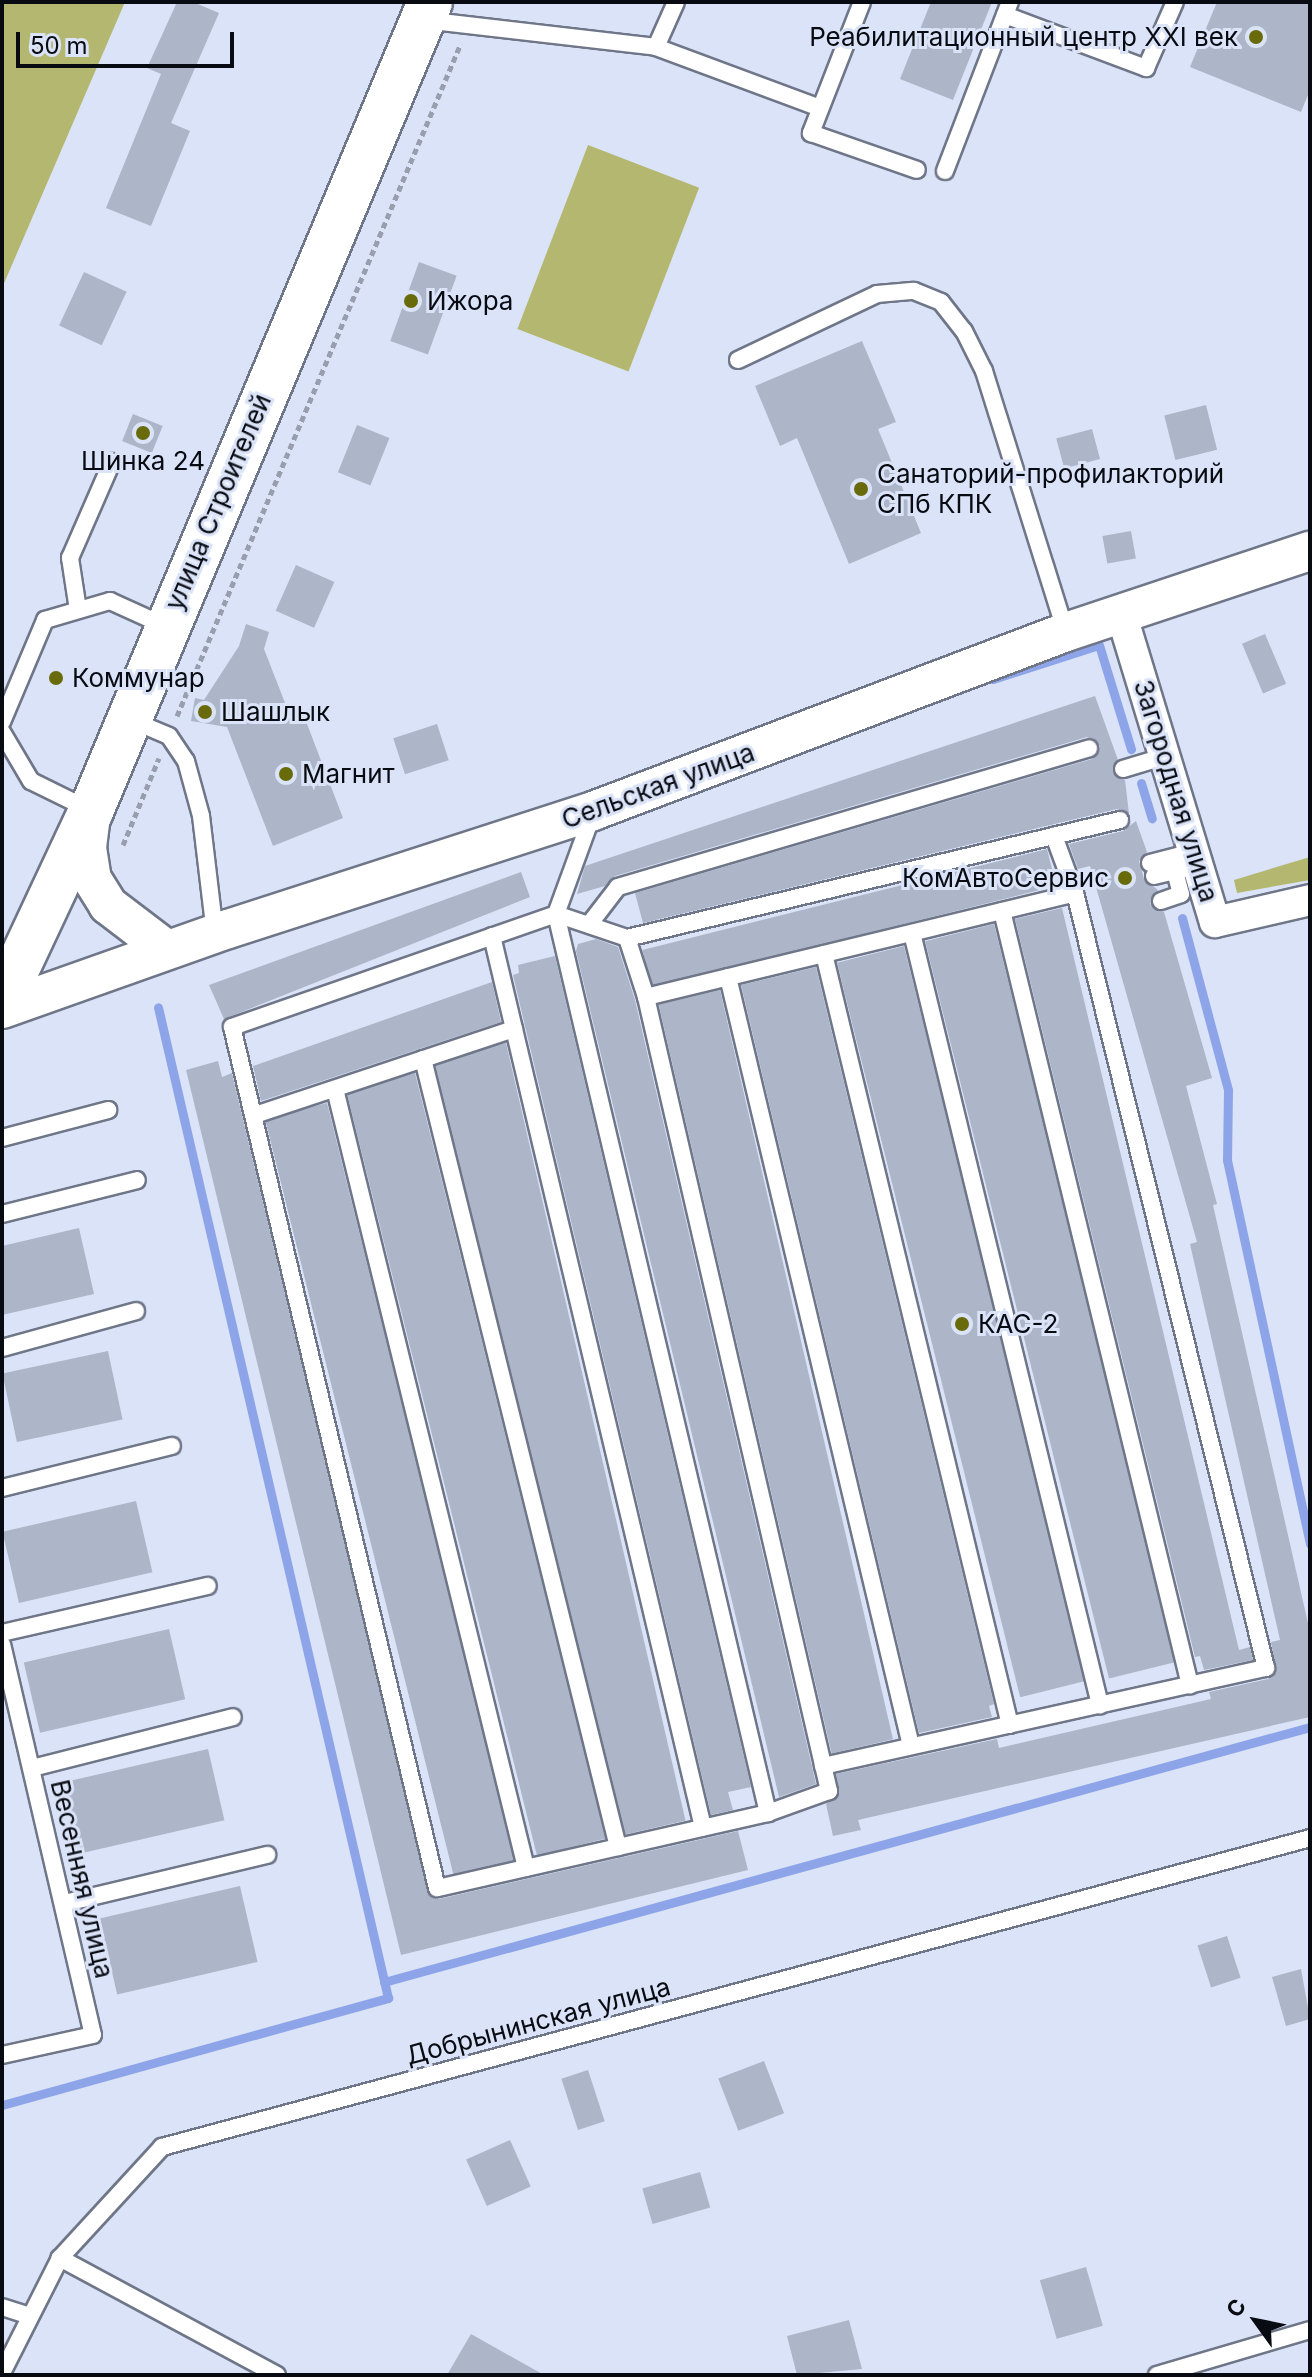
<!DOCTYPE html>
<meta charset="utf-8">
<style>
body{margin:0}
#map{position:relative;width:1312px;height:2377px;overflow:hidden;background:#dae3f7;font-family:Inter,sans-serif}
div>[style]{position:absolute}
.green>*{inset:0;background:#b4b76f;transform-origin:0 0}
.stream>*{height:9px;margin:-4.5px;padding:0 4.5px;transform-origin:4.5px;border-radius:4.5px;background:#8da5e8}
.building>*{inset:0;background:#adb5c9;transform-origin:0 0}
.path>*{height:5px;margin-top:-2.5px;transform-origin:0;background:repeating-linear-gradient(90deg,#989eae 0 6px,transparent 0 10px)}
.roads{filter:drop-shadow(2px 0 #6f7688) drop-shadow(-2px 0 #6f7688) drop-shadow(0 2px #6f7688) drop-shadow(0 -2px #6f7688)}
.service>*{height:16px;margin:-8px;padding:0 8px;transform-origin:8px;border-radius:8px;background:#fff}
.minor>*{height:30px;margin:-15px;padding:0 15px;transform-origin:15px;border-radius:15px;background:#fff}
.tertiary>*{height:38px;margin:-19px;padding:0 19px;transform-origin:19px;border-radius:19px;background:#fff}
.secondary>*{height:44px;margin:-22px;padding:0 22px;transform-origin:22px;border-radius:22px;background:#fff}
.dots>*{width:22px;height:22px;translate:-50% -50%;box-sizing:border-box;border:4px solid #dae3f7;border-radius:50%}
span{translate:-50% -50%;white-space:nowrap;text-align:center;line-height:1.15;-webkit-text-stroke:6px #dae3f7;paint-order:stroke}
.poi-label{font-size:26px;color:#090b12}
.right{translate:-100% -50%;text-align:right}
.left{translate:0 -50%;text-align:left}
.street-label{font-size:26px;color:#090b12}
.frame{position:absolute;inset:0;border:4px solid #090b12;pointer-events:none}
.north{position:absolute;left:1216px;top:2281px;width:80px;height:80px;-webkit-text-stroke:6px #dae3f7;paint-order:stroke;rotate:303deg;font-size:22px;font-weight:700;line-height:32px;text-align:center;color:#090b12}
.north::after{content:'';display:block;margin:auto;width:28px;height:36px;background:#090b12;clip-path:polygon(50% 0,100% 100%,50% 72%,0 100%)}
.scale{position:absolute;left:16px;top:32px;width:218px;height:36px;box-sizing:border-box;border:4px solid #090b12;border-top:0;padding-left:10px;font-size:24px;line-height:28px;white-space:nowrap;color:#090b12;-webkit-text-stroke:6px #dae3f7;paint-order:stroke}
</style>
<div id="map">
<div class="green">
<div style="clip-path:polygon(2px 2px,125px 2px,2px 288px)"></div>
<div style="left:588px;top:145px;width:119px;height:197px;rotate:21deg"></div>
<div style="clip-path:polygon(1310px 857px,1310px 880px,1237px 893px,1234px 880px)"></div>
</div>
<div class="stream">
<div style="left:993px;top:679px;width:111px;rotate:-17.8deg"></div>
<div style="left:1099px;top:645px;width:109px;rotate:72.9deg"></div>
<div style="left:1141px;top:783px;width:37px;rotate:73deg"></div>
<div style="left:1182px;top:918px;width:178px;rotate:75deg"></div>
<div style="left:1228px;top:1090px;width:70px;rotate:90.8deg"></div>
<div style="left:1227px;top:1160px;width:393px;rotate:77.8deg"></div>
<div style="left:384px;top:1982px;width:960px;rotate:-15.4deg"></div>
<div style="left:2px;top:2105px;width:401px;rotate:-15.5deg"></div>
<div style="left:388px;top:1998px;width:1017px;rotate:-103.07deg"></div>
</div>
<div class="building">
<div style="clip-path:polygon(177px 2px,193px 2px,219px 13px,171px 123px,190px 131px,151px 226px,106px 208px,161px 74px,147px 68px)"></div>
<div style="clip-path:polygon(931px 2px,992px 2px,953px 100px,900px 79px)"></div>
<div style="clip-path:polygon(1217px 2px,1310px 2px,1310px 90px,1301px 112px,1190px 67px)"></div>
<div style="left:419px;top:262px;width:40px;height:84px;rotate:20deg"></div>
<div style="left:84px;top:272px;width:47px;height:59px;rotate:25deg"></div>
<div style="clip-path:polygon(862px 341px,896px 422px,878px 429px,921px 533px,849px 564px,797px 438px,780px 446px,755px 386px)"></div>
<div style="left:1206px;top:405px;width:46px;height:43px;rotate:76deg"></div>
<div style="left:133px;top:414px;width:32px;height:29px;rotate:22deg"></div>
<div style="left:357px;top:425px;width:35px;height:51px;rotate:22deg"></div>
<div style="left:1092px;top:429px;width:31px;height:37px;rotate:75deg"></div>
<div style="left:1131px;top:531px;width:28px;height:29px;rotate:80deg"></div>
<div style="left:296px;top:565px;width:42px;height:50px;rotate:24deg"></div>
<div style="clip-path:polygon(246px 624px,269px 632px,264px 649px,287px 708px,299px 703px,343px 818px,273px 846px,227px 727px,191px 721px,195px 698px,204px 700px,239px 646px)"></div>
<div style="left:1265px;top:634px;width:54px;height:25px;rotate:67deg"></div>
<div style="clip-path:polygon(1095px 696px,1118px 760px,1113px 773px,1125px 780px,1129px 814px,1117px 809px,643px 923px,635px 893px,1092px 759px,1100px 746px,1087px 737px,615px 876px,605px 886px,577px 894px,585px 866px)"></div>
<div style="left:437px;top:724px;width:38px;height:46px;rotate:72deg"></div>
<div style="clip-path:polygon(1136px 821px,1147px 852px,1139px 861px,1144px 879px,1158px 890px,1150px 904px,1164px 912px,1212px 1078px,1186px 1086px,1217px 1204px,1213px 1205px,1310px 1632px,1310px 1717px,858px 1820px,861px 1830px,833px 1836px,826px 1804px,839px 1794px,836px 1774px,997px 1739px,999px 1748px,1211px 1699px,1209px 1692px,1268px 1679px,1276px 1672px,1271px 1642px,1280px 1640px,1190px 1244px,1197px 1242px,1090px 866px,1078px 869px,1069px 844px,1123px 831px)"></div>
<div style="left:1047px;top:849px;width:38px;height:417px;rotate:76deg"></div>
<div style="clip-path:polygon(521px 872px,530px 897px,224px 1019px,209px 985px)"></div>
<div style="clip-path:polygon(1062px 908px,1239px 1650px,1250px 1647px,1253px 1660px,1204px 1670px,1200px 1656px,1195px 1657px,1015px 919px)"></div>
<div style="left:994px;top:924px;width:760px;height:71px;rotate:76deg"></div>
<div style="clip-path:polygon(596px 939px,618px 947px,635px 1000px,816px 1784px,779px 1797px,576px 951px,578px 944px)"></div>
<div style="left:904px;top:946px;width:757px;height:69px;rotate:76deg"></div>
<div style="clip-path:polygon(555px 956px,751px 1787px,728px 1792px,733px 1810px,711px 1815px,513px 975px,519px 973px,518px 965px)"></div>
<div style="clip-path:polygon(816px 967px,994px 1704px,989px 1706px,992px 1717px,919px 1733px,741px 985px)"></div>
<div style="clip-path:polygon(492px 982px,501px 1022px,261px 1101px,253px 1066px)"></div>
<div style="left:720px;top:990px;width:769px;height:63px;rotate:77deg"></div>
<div style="left:506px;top:1043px;width:798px;height:74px;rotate:77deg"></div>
<div style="clip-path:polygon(218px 1061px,222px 1077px,232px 1073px,429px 1895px,439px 1899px,738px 1831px,748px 1870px,401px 1955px,186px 1070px)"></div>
<div style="left:415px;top:1073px;width:789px;height:71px;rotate:76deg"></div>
<div style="left:327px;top:1103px;width:780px;height:64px;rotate:76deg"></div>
<div style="clip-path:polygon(79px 1228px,94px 1294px,2px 1315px,2px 1246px)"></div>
<div style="left:108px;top:1351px;width:70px;height:108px;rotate:78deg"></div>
<div style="left:136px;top:1501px;width:73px;height:137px;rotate:77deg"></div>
<div style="left:169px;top:1629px;width:72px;height:149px;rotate:77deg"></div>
<div style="left:208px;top:1749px;width:73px;height:147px;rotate:77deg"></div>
<div style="left:240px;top:1886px;width:78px;height:144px;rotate:77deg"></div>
<div style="left:1227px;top:1936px;width:44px;height:31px;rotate:72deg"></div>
<div style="clip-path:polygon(1301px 1969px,1310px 2019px,1286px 2026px,1272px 1977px)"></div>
<div style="left:764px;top:2061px;width:56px;height:49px;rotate:69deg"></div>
<div style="left:588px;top:2070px;width:54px;height:28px;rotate:72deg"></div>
<div style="left:510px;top:2140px;width:51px;height:48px;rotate:66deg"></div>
<div style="left:700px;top:2172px;width:37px;height:60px;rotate:74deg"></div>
<div style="left:1086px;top:2267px;width:61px;height:48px;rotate:74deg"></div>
<div style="clip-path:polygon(849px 2320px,862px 2369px,797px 2375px,787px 2336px)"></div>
<div style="clip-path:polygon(471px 2334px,544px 2375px,447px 2375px)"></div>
</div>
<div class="path">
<div style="left:177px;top:716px;width:730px;rotate:-67.12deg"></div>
<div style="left:123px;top:845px;width:94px;rotate:-67.5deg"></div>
</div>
<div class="roads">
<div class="service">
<div style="left:862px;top:2px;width:141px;rotate:111.3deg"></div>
<div style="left:811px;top:133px;width:112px;rotate:19.2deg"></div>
<div style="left:1005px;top:15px;width:151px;rotate:20.6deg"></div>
<div style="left:1146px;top:68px;width:72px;rotate:-66.3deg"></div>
<div style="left:424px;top:20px;width:234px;rotate:6.6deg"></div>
<div style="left:656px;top:47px;width:49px;rotate:-66deg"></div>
<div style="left:656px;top:47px;width:175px;rotate:20.4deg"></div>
<div style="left:945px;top:171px;width:181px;rotate:-69deg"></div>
<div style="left:738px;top:360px;width:154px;rotate:-25.4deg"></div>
<div style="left:877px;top:294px;width:37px;rotate:-5deg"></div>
<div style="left:914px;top:291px;width:29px;rotate:22deg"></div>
<div style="left:941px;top:302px;width:37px;rotate:52deg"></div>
<div style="left:964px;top:331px;width:45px;rotate:63.4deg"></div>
<div style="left:984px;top:371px;width:274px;rotate:72.6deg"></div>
<div style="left:78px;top:610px;width:53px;rotate:-98.7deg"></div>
<div style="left:70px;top:558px;width:105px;rotate:-66.4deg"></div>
<div style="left:131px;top:720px;width:41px;rotate:22.8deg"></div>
<div style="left:169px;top:736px;width:30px;rotate:56deg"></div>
<div style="left:186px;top:761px;width:57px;rotate:74.7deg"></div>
<div style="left:201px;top:816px;width:118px;rotate:83.2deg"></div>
<div style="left:2px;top:722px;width:111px;rotate:-67.1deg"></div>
<div style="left:45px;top:620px;width:68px;rotate:-16.3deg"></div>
<div style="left:110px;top:601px;width:60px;rotate:24.4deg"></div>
<div style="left:2px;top:732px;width:57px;rotate:59.4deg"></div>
<div style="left:31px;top:781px;width:66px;rotate:26.2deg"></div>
<div style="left:1123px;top:769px;width:45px;rotate:-16.8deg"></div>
<div style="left:593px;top:813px;width:108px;rotate:110.1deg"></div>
<div style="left:556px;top:914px;width:924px;rotate:76.73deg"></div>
<div style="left:1150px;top:863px;width:48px;rotate:-14.6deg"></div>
<div style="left:1154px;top:876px;width:47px;rotate:-13.4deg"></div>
<div style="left:1161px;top:901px;width:21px;rotate:-19deg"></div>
<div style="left:1181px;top:894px;width:24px;rotate:-105deg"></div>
<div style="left:1002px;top:911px;width:797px;rotate:76.35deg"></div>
<div style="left:556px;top:914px;width:75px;rotate:18.7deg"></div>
<div style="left:627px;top:938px;width:62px;rotate:72.1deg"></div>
<div style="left:646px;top:997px;width:815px;rotate:77.02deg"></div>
<div style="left:829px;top:1791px;width:65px;rotate:160.2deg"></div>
<div style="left:768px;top:1813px;width:339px;rotate:167.2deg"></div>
<div style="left:437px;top:1888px;width:885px;rotate:-103.39deg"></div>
<div style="left:232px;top:1027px;width:343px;rotate:-19.2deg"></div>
<div style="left:591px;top:922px;width:44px;rotate:-52.4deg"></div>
<div style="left:618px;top:887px;width:491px;rotate:-16.4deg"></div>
<div style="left:912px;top:933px;width:795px;rotate:76.31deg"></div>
<div style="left:492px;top:936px;width:916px;rotate:76.68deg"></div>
<div style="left:627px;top:938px;width:507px;rotate:-13.46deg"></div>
<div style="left:824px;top:954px;width:793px;rotate:76.44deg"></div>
<div style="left:728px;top:977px;width:790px;rotate:76.61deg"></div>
<div style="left:646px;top:997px;width:441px;rotate:-13.6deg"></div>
<div style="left:423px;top:1059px;width:812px;rotate:76.1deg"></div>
<div style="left:335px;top:1089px;width:802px;rotate:76.22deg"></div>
<div style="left:255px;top:1115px;width:273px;rotate:-18.4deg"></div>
<div style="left:2px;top:1138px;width:110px;rotate:-14.8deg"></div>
<div style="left:2px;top:1214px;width:139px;rotate:-14.1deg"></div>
<div style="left:2px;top:1348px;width:139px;rotate:-15.4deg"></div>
<div style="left:2px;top:1488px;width:175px;rotate:-13.9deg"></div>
<div style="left:2px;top:1633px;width:211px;rotate:-12.9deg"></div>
<div style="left:2px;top:1644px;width:401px;rotate:76.9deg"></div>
<div style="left:93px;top:2035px;width:93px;rotate:167.6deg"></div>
<div style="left:823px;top:1766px;width:454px;rotate:-12.5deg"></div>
<div style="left:1266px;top:1668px;width:798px;rotate:-103.84deg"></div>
<div style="left:1075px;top:893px;width:61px;rotate:-110.2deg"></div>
<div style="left:32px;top:1768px;width:207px;rotate:-14.2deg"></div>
<div style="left:65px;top:1903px;width:208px;rotate:-13.4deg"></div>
<div style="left:2px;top:2307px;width:29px;rotate:18deg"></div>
<div style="left:2px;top:2373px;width:129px;rotate:-63.2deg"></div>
<div style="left:277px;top:2375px;width:247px;rotate:-151.7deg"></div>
<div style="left:60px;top:2258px;width:151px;rotate:-47.4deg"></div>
<div style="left:162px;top:2147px;width:1189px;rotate:-15.06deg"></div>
<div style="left:1157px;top:2375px;width:159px;rotate:-16.4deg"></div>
</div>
<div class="minor">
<div style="left:1121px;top:613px;width:323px;rotate:73.1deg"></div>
<div style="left:1215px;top:922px;width:98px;rotate:-13deg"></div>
</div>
<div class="tertiary">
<div style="left:91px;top:815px;width:33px;rotate:97deg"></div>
<div style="left:87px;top:848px;width:31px;rotate:81deg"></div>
<div style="left:92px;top:879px;width:31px;rotate:58deg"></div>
<div style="left:108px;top:905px;width:74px;rotate:37.3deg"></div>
<div style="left:2px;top:1009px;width:240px;rotate:-19.5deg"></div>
<div style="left:228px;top:929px;width:384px;rotate:-17.9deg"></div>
<div style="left:593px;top:811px;width:506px;rotate:-20.73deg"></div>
<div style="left:1066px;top:632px;width:257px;rotate:-18.4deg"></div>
</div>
<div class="secondary">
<div style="left:2px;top:1001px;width:210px;rotate:-64.9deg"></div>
<div style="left:91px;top:811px;width:877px;rotate:-67.26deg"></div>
</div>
</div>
<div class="dots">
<div style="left:1256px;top:37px;background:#696b0b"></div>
<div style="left:411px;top:301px;background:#696b0b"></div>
<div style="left:143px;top:433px;background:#696b0b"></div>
<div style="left:861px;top:489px;background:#696b0b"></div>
<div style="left:56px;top:678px;background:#696b0b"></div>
<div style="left:205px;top:712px;background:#696b0b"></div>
<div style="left:286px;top:774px;background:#696b0b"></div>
<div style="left:1125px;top:878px;background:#696b0b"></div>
<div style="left:962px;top:1324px;background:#696b0b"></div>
</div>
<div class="poi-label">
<span class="right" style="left:1238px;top:37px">Реабилитационный центр ХХI век</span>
<span class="left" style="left:427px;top:301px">Ижора</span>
<span style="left:143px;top:461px">Шинка 24</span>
<span class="left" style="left:877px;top:489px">Санаторий-профилакторий<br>СПб КПК</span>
<span class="left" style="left:72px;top:678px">Коммунар</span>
<span class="left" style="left:221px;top:712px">Шашлык</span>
<span class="left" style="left:302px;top:774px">Магнит</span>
<span class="right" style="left:1109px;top:878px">КомАвтоСервис</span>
<span class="left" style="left:978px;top:1324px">КАС-2</span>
</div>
<div class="street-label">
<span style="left:218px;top:502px;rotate:-67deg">улица Строителей</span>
<span style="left:658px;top:786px;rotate:-20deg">Сельская улица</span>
<span style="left:1176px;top:791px;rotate:73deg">Загородная улица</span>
<span style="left:82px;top:1879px;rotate:77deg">Весенняя улица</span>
<span style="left:538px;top:2021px;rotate:-15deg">Добрынинская улица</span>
</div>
<div class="frame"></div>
<div class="north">С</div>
<div class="scale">50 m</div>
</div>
